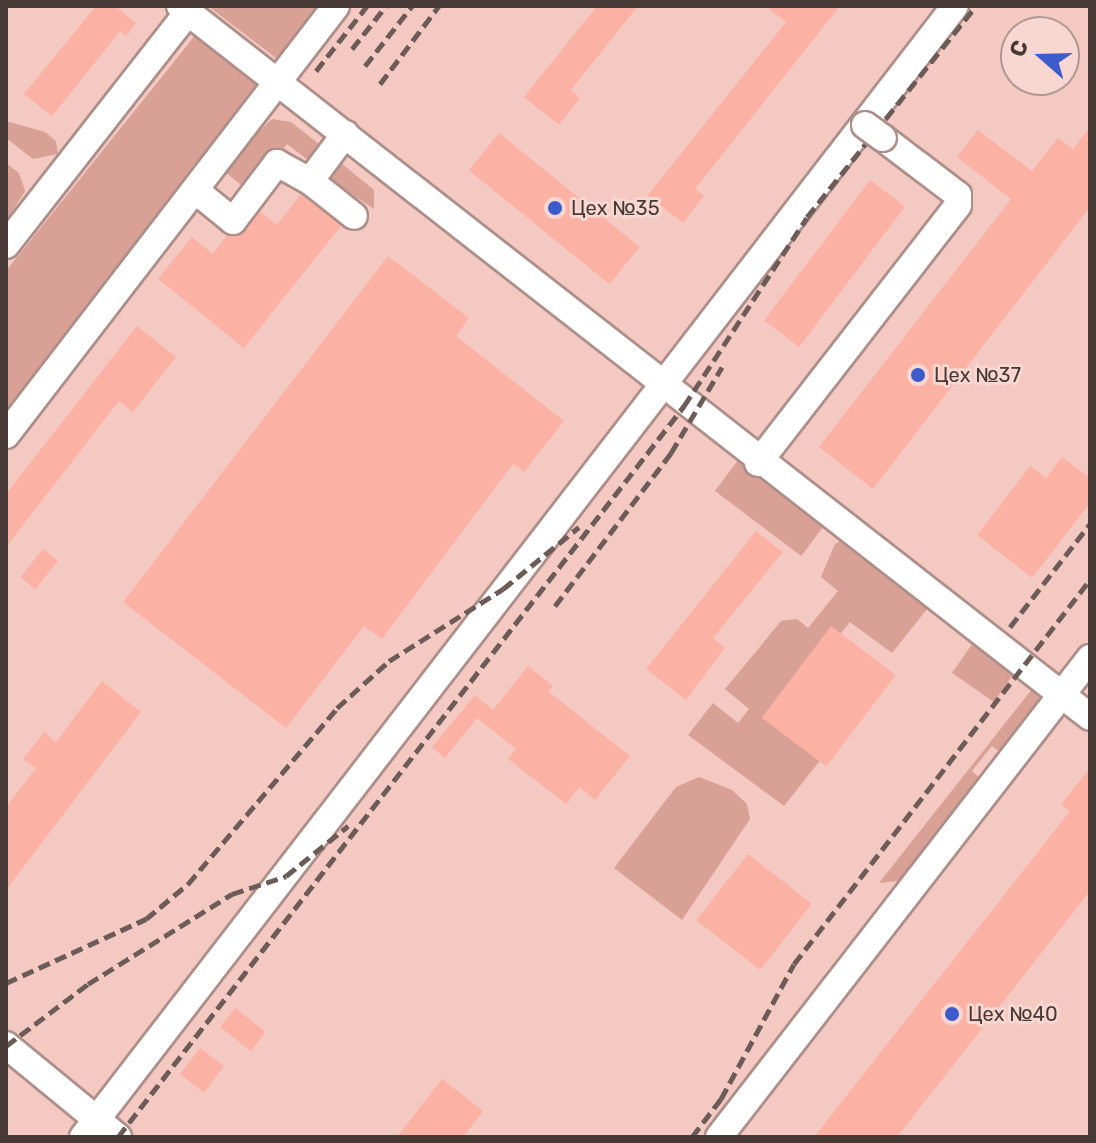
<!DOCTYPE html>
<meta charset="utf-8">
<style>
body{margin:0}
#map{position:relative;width:1096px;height:1143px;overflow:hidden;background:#f8d7d1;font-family:Rubik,sans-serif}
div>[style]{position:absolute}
.built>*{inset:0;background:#f3c9c2}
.green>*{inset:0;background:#d9a096;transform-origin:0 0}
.building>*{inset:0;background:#fcb1a5;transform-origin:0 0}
.roads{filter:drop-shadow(2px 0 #ad8e89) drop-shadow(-2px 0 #ad8e89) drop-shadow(0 2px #ad8e89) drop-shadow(0 -2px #ad8e89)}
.minor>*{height:26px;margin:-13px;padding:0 13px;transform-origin:13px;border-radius:13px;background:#fff}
.rail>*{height:5px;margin-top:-2.5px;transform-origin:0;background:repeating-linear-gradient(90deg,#6c5b57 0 12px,transparent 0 18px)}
.bridges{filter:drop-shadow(2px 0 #ad8e89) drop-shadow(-2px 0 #ad8e89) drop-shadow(0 2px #ad8e89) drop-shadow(0 -2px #ad8e89)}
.minor-bridge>*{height:26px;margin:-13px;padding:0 13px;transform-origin:13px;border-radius:13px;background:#fff}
.dots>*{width:22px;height:22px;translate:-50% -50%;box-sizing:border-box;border:4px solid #f8d7d1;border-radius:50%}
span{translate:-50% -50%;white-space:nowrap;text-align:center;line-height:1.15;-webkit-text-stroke:6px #f8d7d1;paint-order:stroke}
.poi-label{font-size:20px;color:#463936}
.left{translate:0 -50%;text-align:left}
.frame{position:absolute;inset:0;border:8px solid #463936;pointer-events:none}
.north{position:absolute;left:1000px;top:16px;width:80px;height:80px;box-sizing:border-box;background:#f8d7d1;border:2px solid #b19893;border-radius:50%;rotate:290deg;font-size:22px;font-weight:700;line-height:32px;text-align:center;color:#463936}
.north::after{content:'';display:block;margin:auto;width:28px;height:36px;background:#3d5bcd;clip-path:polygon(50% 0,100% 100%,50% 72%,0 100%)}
</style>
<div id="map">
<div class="built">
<div style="clip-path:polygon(evenodd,6px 6px,1090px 6px,1090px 1137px,6px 1137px,6px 6px,1016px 32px,1064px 32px,1064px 80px,1016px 80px,1016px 32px)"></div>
</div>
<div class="green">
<div style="clip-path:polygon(208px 6px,322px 6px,280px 61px)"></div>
<div style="clip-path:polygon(197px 33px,260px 78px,260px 88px,6px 434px,6px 271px)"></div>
<div style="clip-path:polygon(272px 119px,291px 122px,319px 144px,308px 160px,287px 144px,250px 192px,220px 168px)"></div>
<div style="clip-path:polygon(6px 121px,45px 132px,56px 141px,58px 154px,33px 159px,6px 138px)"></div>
<div style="clip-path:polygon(6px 163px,19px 173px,25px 191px,6px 221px)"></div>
<div style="clip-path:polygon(341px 163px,374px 190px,374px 209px,329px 179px)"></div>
<div style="left:739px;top:459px;width:108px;height:40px;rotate:37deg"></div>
<div style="clip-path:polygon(845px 538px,931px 604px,892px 653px,850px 622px,779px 710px,829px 749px,784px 806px,688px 735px,713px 703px,738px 723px,749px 709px,725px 689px,781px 621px,797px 619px,808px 628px,838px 591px,821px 577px,835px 544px)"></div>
<div style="left:975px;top:640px;width:51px;height:40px;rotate:35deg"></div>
<div style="clip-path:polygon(1036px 684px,1040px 704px,1005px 756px,992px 746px,972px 771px,984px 782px,908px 880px,879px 883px)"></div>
<div style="clip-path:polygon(699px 777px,732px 790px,747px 804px,750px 819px,682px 920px,614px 868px,676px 787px)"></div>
</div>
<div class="building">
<div style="clip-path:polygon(96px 6px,115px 6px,136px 23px,126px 36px,120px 31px,52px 116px,24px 94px)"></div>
<div style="clip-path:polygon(597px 6px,638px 6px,571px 90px,580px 98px,559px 125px,524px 97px)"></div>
<div style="clip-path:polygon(766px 6px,840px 6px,695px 189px,704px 196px,683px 223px,648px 195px,786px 22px)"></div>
<div style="clip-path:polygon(1090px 127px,1090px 207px,873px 489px,819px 447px,1011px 199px,957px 157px,978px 130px,1032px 171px,1058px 138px,1073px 149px)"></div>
<div style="left:499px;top:133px;width:181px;height:48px;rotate:39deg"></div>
<div style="left:870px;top:180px;width:44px;height:176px;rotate:37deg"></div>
<div style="clip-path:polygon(301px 194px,341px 226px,244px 348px,158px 279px,192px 237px,213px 254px,227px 235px,245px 231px,260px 211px,277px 225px)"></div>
<div style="clip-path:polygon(388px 256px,469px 318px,456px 336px,564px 421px,524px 472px,513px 464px,382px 639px,364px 626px,286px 728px,123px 602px)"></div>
<div style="clip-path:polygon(137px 326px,176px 357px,133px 412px,119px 401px,6px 547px,6px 494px)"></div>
<div style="clip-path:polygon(1062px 457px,1090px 478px,1090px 503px,1032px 578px,977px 535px,1030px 466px,1046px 478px)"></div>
<div style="clip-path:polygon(756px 531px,783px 552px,713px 638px,725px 648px,686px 700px,646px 669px)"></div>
<div style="left:43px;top:549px;width:19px;height:36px;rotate:39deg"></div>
<div style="left:831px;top:626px;width:81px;height:115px;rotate:37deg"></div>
<div style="clip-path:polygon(528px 666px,553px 686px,548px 691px,630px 756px,595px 800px,579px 787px,566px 804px,508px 759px,516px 749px,477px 718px,445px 758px,432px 747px,475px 695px,493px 710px)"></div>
<div style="clip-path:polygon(102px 681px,141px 712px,6px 890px,6px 807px,36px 768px,23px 759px,44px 732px,56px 742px)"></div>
<div style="clip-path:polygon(1090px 768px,1090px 891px,897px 1137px,814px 1137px,1070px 811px,1061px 804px)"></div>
<div style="left:748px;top:854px;width:81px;height:84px;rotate:38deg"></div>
<div style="left:235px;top:1008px;width:39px;height:24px;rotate:38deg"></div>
<div style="left:200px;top:1048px;width:30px;height:33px;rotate:37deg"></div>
<div style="clip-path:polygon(442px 1079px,483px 1111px,463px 1137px,397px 1137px)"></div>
</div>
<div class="roads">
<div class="minor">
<div style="left:180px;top:6px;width:1155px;rotate:38deg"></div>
<div style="left:310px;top:181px;width:56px;rotate:38.5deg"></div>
<div style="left:195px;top:190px;width:49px;rotate:39.2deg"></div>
<div style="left:233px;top:221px;width:73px;rotate:-52.8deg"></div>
<div style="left:277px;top:163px;width:38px;rotate:29deg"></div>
<div style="left:310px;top:181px;width:59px;rotate:-53.3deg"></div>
<div style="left:6px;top:245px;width:296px;rotate:-52deg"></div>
<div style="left:6px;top:435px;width:541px;rotate:-52.43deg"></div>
<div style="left:758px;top:463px;width:326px;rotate:-52.2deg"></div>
<div style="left:958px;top:205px;width:10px;rotate:-90deg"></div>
<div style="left:958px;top:195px;width:94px;rotate:-142.8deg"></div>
<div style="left:6px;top:1045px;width:145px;rotate:39.4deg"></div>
<div style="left:83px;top:1137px;width:1428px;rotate:-52.37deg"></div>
<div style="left:719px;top:1137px;width:606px;rotate:-52.24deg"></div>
</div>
</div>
<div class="rail">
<div style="left:352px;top:49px;width:55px;rotate:-51.7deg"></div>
<div style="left:365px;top:66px;width:76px;rotate:-51.9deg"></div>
<div style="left:316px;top:71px;width:83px;rotate:-51.9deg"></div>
<div style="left:380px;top:84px;width:98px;rotate:-52.9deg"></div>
<div style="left:555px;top:606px;width:192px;rotate:-52.8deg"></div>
<div style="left:671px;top:453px;width:100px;rotate:-59.3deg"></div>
<div style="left:1010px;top:627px;width:130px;rotate:-52.2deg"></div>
<div style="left:6px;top:983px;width:154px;rotate:-24.6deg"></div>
<div style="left:146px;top:919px;width:55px;rotate:-39.8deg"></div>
<div style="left:188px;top:884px;width:231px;rotate:-49.7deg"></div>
<div style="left:337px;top:708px;width:70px;rotate:-42.1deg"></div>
<div style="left:389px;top:661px;width:135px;rotate:-32.3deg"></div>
<div style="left:503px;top:589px;width:98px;rotate:-39.2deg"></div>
<div style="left:6px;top:1046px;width:103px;rotate:-37.1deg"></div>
<div style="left:88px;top:984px;width:170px;rotate:-32deg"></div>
<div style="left:232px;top:894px;width:57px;rotate:-18.4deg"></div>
<div style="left:286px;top:876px;width:80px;rotate:-38.9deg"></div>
<div style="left:118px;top:1137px;width:925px;rotate:-52.25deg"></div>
<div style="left:684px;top:406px;width:225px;rotate:-56.9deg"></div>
<div style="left:807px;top:217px;width:270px;rotate:-51.3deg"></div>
<div style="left:692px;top:1137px;width:48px;rotate:-52.7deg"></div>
<div style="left:721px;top:1099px;width:153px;rotate:-61.6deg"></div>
<div style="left:794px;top:964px;width:486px;rotate:-52.4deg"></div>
</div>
<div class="bridges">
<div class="minor-bridge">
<div style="left:865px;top:125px;width:22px;rotate:36deg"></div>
</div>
</div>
<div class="dots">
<div style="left:555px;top:208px;background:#3d5bcd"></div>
<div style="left:918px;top:375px;background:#3d5bcd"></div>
<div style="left:952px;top:1014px;background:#3d5bcd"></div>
</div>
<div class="poi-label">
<span class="left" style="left:571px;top:208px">Цех №35</span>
<span class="left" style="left:934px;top:375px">Цех №37</span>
<span class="left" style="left:968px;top:1014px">Цех №40</span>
</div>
<div class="frame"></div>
<div class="north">С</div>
</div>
